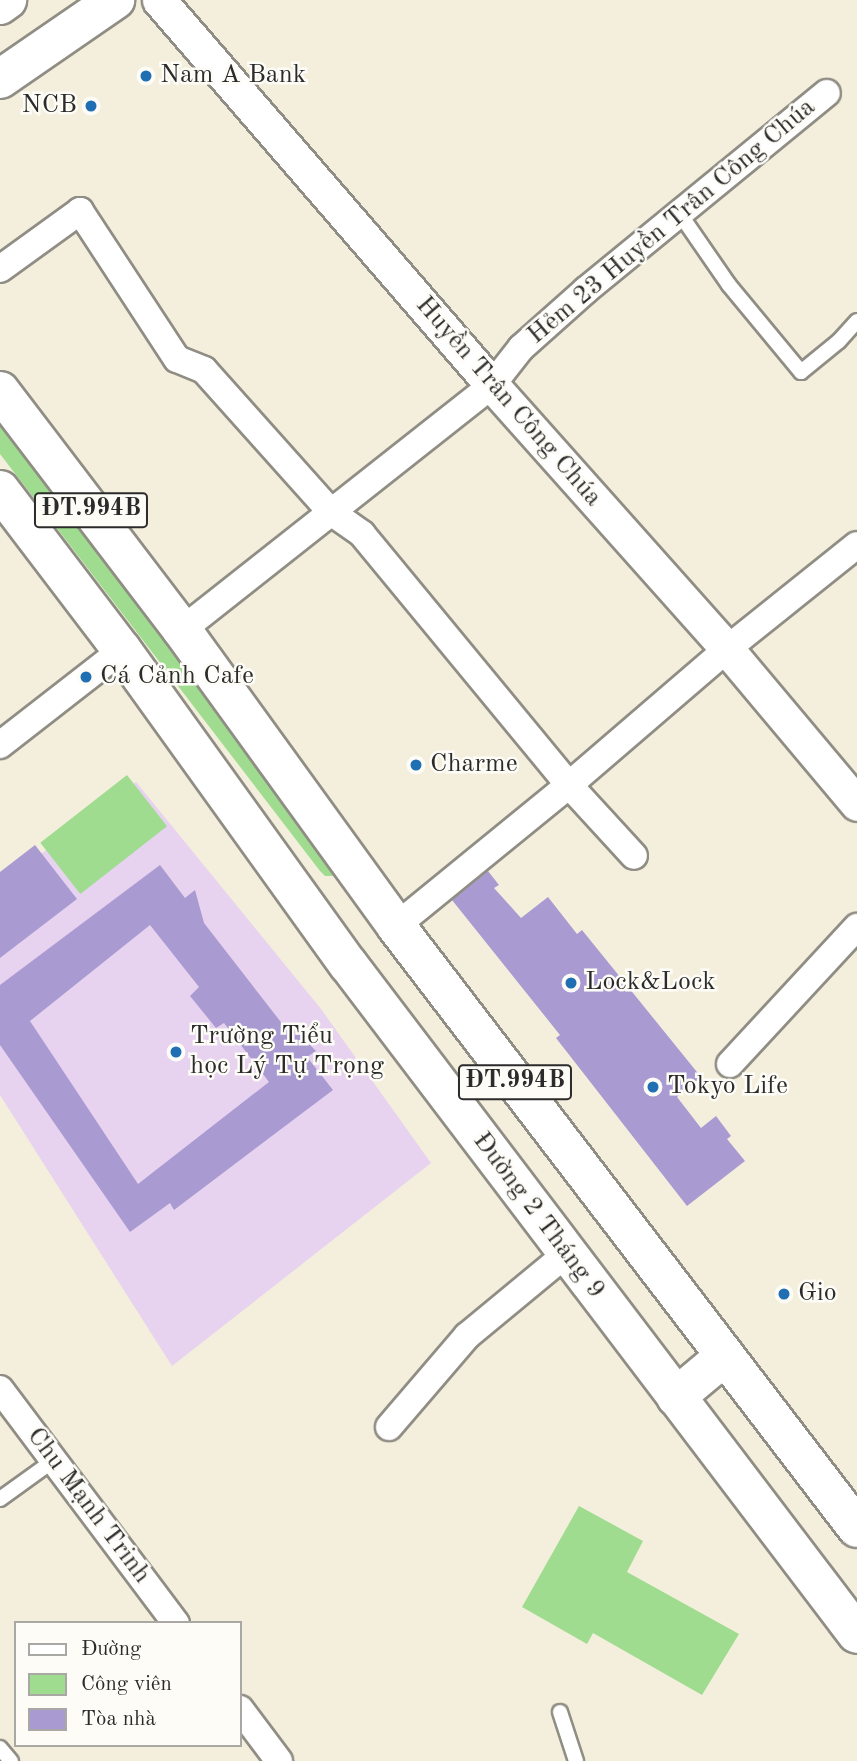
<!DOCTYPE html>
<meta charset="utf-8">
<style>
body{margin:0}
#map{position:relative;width:857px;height:1761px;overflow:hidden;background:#f4efdc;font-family:"Old Standard TT",serif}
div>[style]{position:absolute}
.built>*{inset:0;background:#e7d2ef}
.green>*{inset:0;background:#9fdc90;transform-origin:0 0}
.building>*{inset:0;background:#a99bd2}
.roads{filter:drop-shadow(2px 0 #908d84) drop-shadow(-2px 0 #908d84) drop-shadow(0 2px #908d84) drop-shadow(0 -2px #908d84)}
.service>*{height:14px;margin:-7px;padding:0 7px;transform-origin:7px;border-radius:7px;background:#fff}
.minor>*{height:26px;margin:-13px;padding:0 13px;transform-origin:13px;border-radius:13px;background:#fff}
.tertiary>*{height:33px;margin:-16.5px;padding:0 16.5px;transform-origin:16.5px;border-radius:16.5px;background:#fff}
.primary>*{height:38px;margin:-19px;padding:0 19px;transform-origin:19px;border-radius:19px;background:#fff}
.dots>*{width:19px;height:19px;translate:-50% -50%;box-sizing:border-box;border:4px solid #fdfcf7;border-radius:50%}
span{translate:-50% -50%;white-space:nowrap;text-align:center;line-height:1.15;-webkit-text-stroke:5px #fdfcf7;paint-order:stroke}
.shield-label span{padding:2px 5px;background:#fdfcf7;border:2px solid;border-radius:5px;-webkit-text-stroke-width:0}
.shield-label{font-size:24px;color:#2b2b2b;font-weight:700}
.poi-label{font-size:26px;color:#2b2b2b}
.left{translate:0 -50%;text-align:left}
.right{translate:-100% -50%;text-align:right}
.street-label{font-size:26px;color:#2b2b2b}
.legend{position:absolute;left:14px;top:1621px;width:228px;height:126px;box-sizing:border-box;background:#fdfcf7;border:2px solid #a9a8a5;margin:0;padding:9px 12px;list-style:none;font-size:21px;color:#2b2b2b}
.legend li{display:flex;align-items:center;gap:14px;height:35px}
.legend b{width:35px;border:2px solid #a9a8a5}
</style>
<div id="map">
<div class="built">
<div style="clip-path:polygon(136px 782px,321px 1009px,431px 1163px,172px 1366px,0 1095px,0 885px)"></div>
</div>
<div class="green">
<div style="clip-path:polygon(0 420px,336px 859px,338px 871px,332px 876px,325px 876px,320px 871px,0 454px)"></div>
<div style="left:127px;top:775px;width:65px;height:110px;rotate:52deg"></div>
<div style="clip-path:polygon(579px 1506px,643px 1541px,627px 1572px,739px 1634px,702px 1695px,593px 1633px,587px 1644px,522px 1607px)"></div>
</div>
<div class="building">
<div style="clip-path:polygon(35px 845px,77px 899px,0 958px,0 872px)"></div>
<div style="clip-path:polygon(evenodd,160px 865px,185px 898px,195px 890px,204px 923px,287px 1030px,292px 1027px,316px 1051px,307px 1057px,333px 1090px,174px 1210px,170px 1203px,130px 1232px,0 1045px,0 985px,160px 865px,150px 925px,199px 987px,190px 996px,216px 1028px,224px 1023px,269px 1082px,138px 1184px,30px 1021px,150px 925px)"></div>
<div style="clip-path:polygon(488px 871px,499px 885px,494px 888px,521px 918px,548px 897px,577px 934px,582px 930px,701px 1077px,677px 1097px,701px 1128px,716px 1116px,731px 1136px,727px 1139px,745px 1161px,687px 1206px,556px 1038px,560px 1035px,452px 900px)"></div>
</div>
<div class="roads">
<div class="service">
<div style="left:680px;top:214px;width:86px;rotate:55.4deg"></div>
<div style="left:729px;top:285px;width:113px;rotate:50.4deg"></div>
<div style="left:801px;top:372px;width:49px;rotate:-39.2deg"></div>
<div style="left:839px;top:341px;width:27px;rotate:-48deg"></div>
<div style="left:0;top:1499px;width:67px;rotate:-35.8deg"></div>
<div style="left:560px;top:1712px;width:52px;rotate:71.9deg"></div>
<div style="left:0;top:1748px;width:17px;rotate:50deg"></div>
</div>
<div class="minor">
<div style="left:0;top:269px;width:99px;rotate:-35.9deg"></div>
<div style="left:80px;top:211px;width:177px;rotate:56.8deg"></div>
<div style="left:177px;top:359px;width:29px;rotate:22deg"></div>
<div style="left:204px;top:370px;width:191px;rotate:48.2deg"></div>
<div style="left:331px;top:512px;width:38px;rotate:35deg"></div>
<div style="left:362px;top:534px;width:325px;rotate:50.5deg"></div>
<div style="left:569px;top:785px;width:96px;rotate:47.5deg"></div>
<div style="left:182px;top:630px;width:395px;rotate:-38.3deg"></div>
<div style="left:492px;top:385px;width:47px;rotate:-51.9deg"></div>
<div style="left:521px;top:348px;width:87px;rotate:-41.7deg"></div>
<div style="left:586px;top:290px;width:311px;rotate:-39.3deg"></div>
<div style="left:0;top:745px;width:155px;rotate:-37.9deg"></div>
<div style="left:396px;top:926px;width:223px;rotate:-39.2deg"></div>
<div style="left:569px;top:785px;width:208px;rotate:-40.7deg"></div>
<div style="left:727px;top:649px;width:166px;rotate:-38.7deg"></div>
<div style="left:730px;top:1064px;width:187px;rotate:-47.2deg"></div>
<div style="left:0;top:1389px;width:293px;rotate:53.1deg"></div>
<div style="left:389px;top:1427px;width:120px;rotate:-49.4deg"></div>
<div style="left:467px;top:1336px;width:129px;rotate:-39.6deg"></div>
<div style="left:240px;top:1709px;width:65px;rotate:53.1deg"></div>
</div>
<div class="tertiary">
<div style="left:159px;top:0;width:509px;rotate:49.14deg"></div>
<div style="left:492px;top:385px;width:353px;rotate:48.3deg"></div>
<div style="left:727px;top:649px;width:202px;rotate:50deg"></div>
</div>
<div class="primary">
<div style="left:0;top:5px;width:9px;rotate:-36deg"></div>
<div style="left:0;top:79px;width:140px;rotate:-34.5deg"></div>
<div style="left:0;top:391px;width:300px;rotate:52.7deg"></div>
<div style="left:182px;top:630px;width:365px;rotate:54.1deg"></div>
<div style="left:396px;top:926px;width:758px;rotate:52.56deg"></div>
<div style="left:0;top:490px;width:201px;rotate:52.7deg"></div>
<div style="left:122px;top:650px;width:387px;rotate:54.3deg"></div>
<div style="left:348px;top:964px;width:841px;rotate:52.78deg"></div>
<div style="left:676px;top:1397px;width:64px;rotate:-39.9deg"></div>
</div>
</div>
<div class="dots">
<div style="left:146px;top:76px;background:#1f6fb2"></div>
<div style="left:91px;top:106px;background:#1f6fb2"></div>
<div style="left:86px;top:677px;background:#1f6fb2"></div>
<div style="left:416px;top:765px;background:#1f6fb2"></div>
<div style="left:571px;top:983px;background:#1f6fb2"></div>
<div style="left:176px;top:1052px;background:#1f6fb2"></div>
<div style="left:653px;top:1087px;background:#1f6fb2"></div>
<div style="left:784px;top:1294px;background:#1f6fb2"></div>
</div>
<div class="shield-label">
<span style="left:91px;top:510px">ĐT.994B</span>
<span style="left:515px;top:1082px">ĐT.994B</span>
</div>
<div class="poi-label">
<span class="left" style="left:160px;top:76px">Nam A Bank</span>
<span class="right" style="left:77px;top:106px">NCB</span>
<span class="left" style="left:100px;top:677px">Cá Cảnh Cafe</span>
<span class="left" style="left:430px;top:765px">Charme</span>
<span class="left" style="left:585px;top:983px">Lock&amp;Lock</span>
<span class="left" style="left:190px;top:1052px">Trường Tiểu<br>học Lý Tự Trọng</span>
<span class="left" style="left:667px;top:1087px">Tokyo Life</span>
<span class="left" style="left:798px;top:1294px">Gio</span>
</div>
<div class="street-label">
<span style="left:672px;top:222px;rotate:-40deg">Hẻm 23 Huyền Trân Công Chúa</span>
<span style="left:508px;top:402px;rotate:49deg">Huyền Trân Công Chúa</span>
<span style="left:538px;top:1216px;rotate:53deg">Đường 2 Tháng 9</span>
<span style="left:88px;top:1506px;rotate:53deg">Chu Mạnh Trinh</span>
</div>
<ul class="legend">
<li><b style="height:9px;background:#fff"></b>Đường</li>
<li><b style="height:19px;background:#9fdc90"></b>Công viên</li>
<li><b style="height:19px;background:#a99bd2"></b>Tòa nhà</li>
</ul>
</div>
